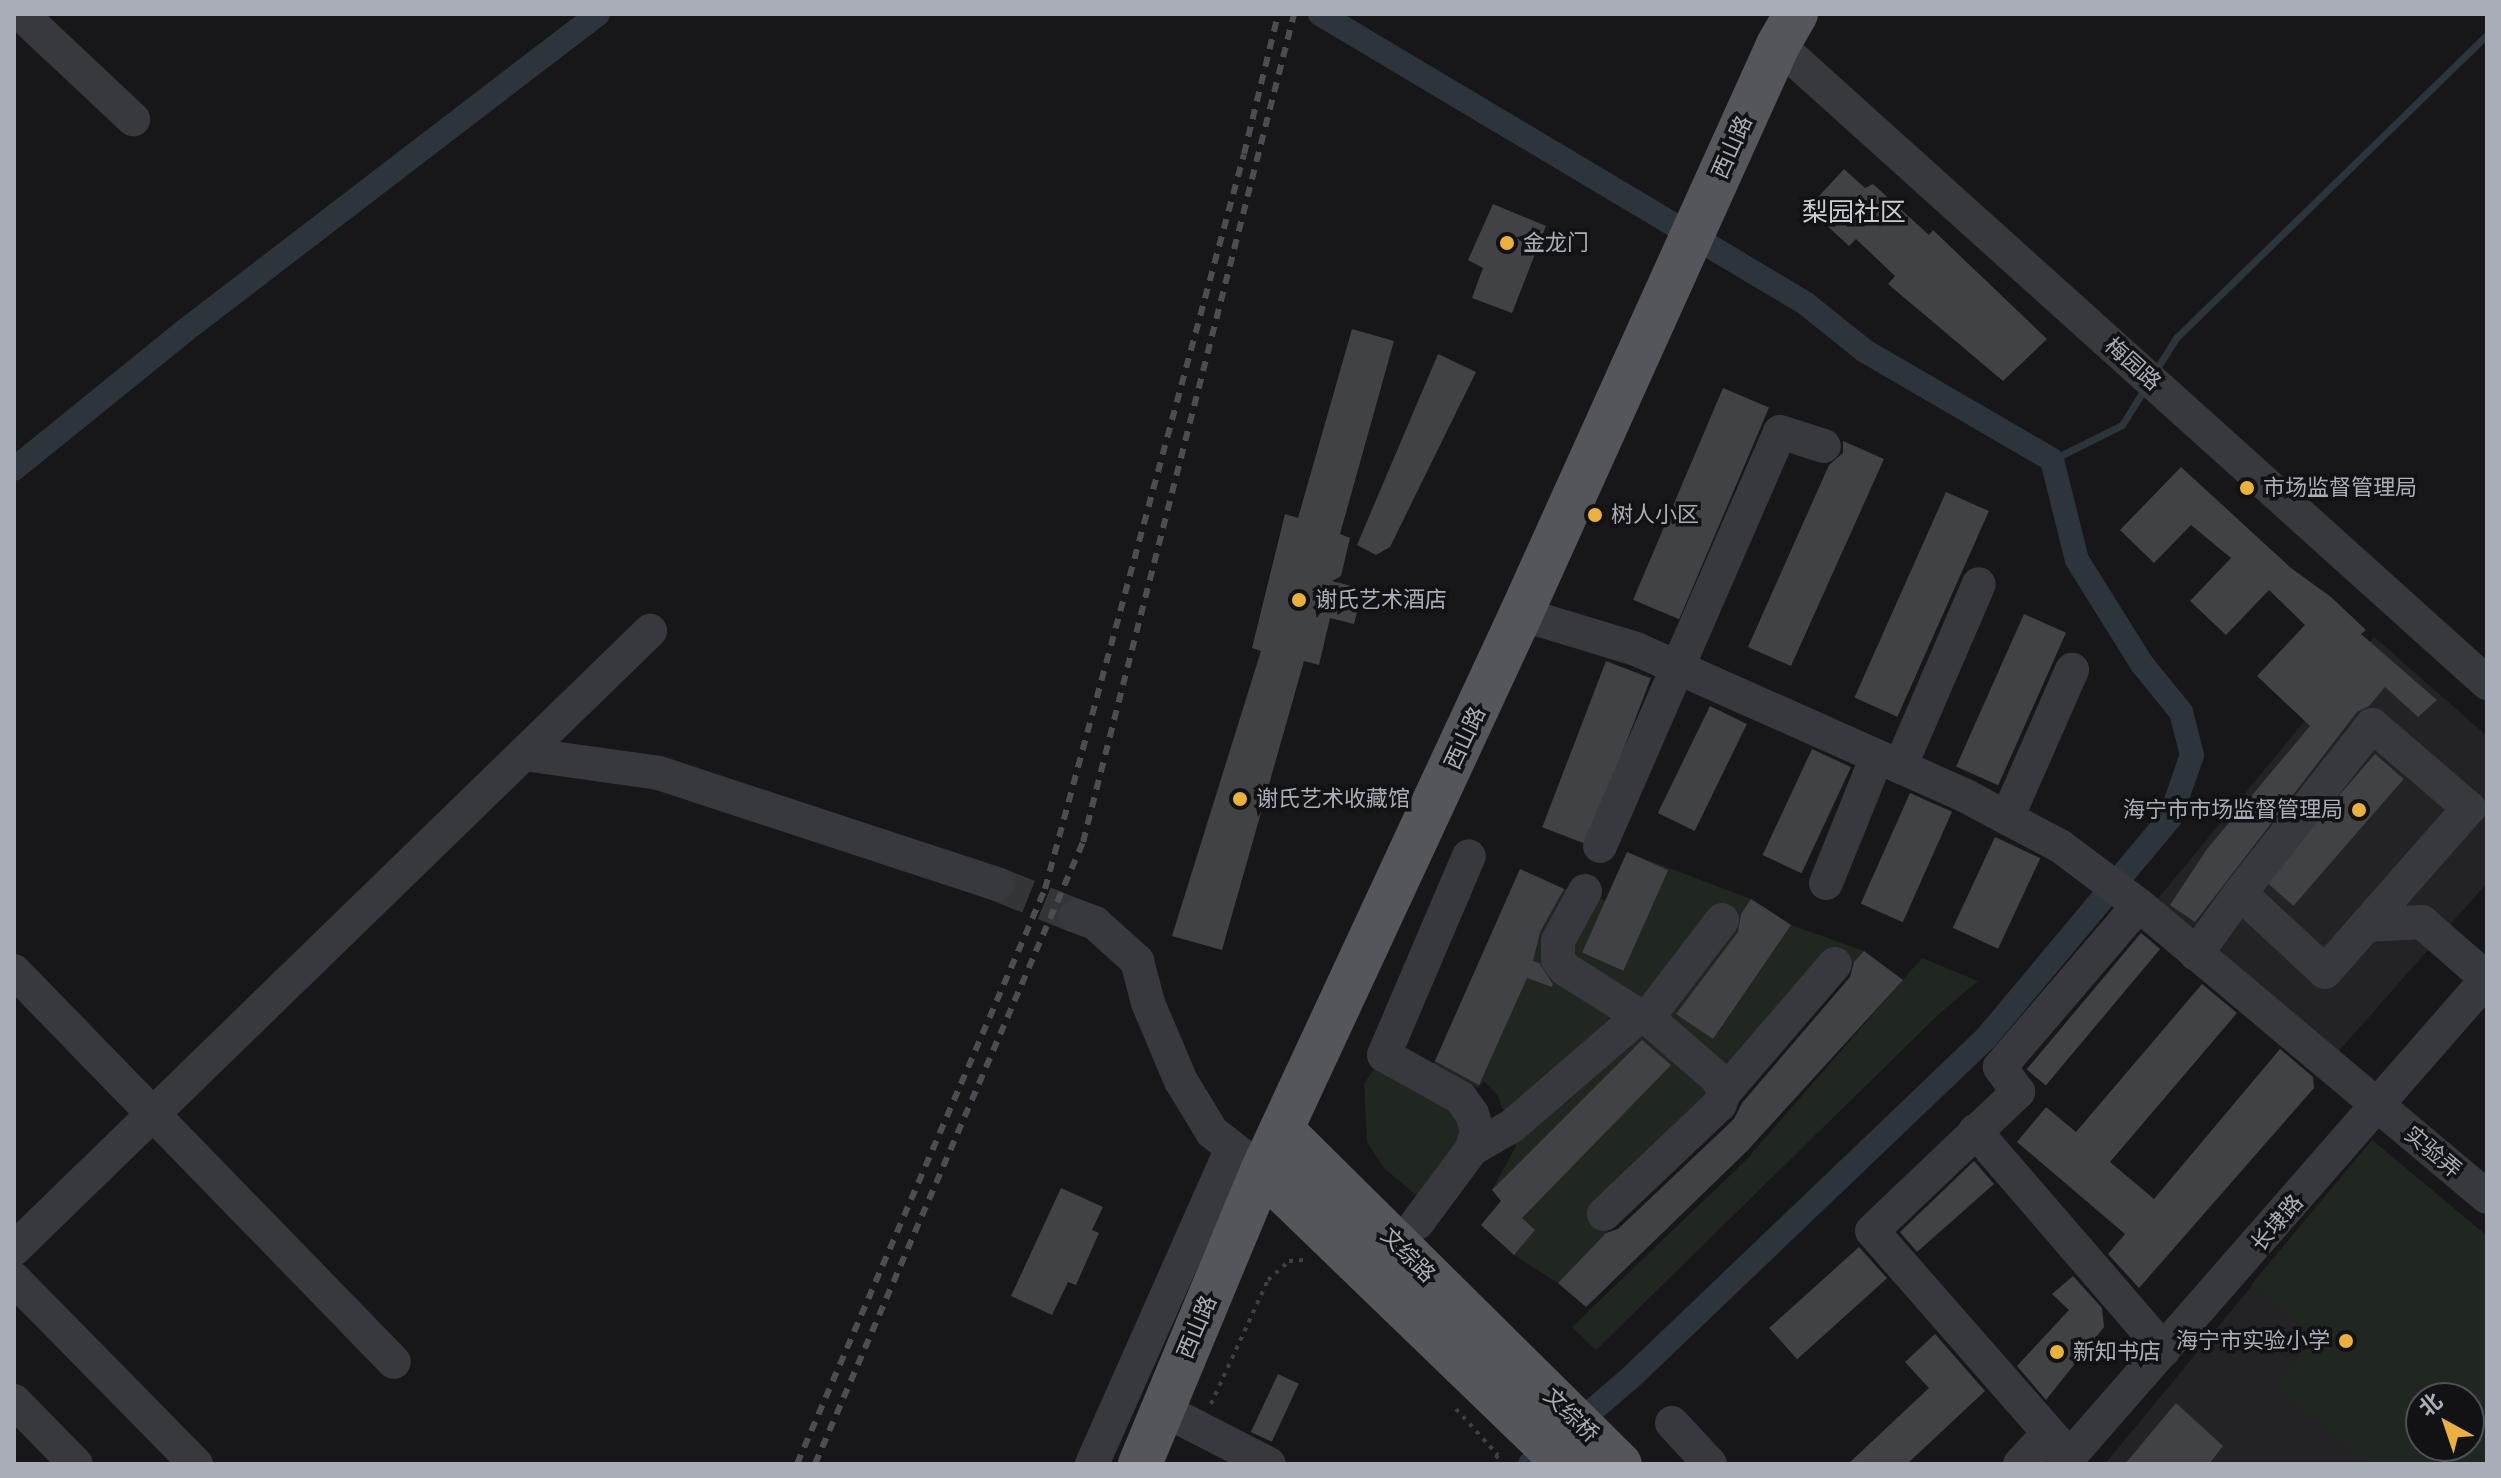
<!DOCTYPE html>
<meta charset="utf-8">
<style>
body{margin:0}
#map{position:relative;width:2501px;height:1478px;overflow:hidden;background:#171719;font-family:"Work Sans","Noto Sans SC",sans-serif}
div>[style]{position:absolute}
.built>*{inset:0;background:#232326}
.green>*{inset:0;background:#1f2720}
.stream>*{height:7px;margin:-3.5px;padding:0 3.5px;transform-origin:3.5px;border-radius:3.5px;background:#2d353c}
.canal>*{height:24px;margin:-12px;padding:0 12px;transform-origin:12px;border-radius:12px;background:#2d353c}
.building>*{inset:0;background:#414246;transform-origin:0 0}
.minor-tunnel>*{height:34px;margin-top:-17px;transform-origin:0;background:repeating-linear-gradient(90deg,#343539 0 34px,transparent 0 51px)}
.path>*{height:4px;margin-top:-2px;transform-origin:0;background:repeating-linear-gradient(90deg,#3e4044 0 4px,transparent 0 10px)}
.minor>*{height:34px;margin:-17px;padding:0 17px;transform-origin:17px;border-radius:17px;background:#38393e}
.major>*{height:44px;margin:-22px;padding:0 22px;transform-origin:22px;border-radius:22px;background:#54565c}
.rail>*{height:6px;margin-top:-3px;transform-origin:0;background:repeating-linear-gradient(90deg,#4b4d52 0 10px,transparent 0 18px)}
.dots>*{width:22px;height:22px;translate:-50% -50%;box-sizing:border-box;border:4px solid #121214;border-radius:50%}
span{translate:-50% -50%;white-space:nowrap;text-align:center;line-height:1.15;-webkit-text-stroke:7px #121214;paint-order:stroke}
.street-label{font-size:22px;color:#a9aeb8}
.poi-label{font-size:22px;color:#a9aeb8}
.left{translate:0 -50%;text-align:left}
.right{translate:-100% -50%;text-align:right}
.quarter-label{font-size:26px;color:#cacdd4}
.frame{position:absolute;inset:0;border:16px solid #a9aeb8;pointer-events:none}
.north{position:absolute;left:2405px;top:1382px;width:80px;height:80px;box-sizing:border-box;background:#121214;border:2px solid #4e5056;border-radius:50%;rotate:320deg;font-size:22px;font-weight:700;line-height:32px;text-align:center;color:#a9aeb8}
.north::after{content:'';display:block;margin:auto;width:28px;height:36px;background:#ecb13b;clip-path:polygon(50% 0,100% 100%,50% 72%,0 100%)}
</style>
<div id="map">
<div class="built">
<div style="clip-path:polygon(2374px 637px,2487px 736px,2487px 883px,2338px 1052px,2156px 901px)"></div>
<div style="clip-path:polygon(evenodd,2372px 1140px,2487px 1236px,2487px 1464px,2105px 1464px,2372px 1140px,2421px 1398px,2469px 1398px,2469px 1446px,2421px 1446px,2421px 1398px)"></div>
</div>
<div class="green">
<div style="clip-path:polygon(1627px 852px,1751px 899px,1791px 925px,1864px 951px,1708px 1127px,1558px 1283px,1514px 1255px,1534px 1230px,1492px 1190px,1516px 1146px,1498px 1096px,1484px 1081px,1478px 1088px,1433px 1065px,1520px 869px,1565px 889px,1585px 891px,1605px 901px)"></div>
<div style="clip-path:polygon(1922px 958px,1978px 981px,1940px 1013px,1596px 1350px,1572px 1327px,1745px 1161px)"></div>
<div style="clip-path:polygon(1377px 1064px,1450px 1096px,1464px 1140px,1423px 1201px,1384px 1168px,1367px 1142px,1364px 1084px)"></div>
<div style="clip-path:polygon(evenodd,2372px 1140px,2487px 1236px,2487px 1464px,2368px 1464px,2275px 1387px,2314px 1337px,2251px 1285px,2372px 1140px,2421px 1398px,2469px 1398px,2469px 1446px,2421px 1446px,2421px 1398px)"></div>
</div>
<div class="stream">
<div style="left:2156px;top:370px;width:38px;rotate:-58deg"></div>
<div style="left:2176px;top:338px;width:434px;rotate:-44.3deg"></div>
<div style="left:2052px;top:460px;width:78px;rotate:-26.6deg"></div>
<div style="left:2122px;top:425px;width:44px;rotate:-58.1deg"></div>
</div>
<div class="canal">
<div style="left:1320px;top:14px;width:565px;rotate:30.79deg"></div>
<div style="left:1805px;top:303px;width:77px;rotate:38.7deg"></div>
<div style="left:1865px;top:351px;width:216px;rotate:30.2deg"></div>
<div style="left:2052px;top:460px;width:103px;rotate:76deg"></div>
<div style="left:2077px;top:560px;width:123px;rotate:58deg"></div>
<div style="left:2142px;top:664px;width:62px;rotate:50.9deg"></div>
<div style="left:2181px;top:712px;width:44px;rotate:75.7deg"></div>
<div style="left:2192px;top:755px;width:67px;rotate:109.2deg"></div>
<div style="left:2170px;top:818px;width:287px;rotate:129.9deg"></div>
<div style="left:1986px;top:1038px;width:494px;rotate:136.3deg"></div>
<div style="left:1629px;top:1379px;width:130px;rotate:139.4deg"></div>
<div style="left:14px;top:469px;width:218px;rotate:-39deg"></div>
<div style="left:183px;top:332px;width:523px;rotate:-37.46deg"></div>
</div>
<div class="building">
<div style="clip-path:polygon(1844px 169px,1865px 188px,1873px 184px,1929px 235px,1933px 230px,2047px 339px,2003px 381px,1888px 284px,1895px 276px,1856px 239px,1849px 246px,1808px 208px)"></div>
<div style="clip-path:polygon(1493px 204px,1546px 226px,1512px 313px,1472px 298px,1483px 268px,1468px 260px)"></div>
<div style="clip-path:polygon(1352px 329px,1394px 341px,1340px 534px,1350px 538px,1341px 576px,1332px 581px,1363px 589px,1354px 624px,1330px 618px,1319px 665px,1304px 661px,1222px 950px,1172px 936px,1261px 651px,1252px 648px,1285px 514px,1298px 518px)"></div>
<div style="clip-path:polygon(1438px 354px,1476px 372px,1390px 547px,1376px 555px,1357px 545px)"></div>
<div style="left:1723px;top:388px;width:50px;height:230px;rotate:23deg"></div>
<div style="clip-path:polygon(1843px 441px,1884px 459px,1791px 666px,1748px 647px,1829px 465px,1843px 453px)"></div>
<div style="clip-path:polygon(2181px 467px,2291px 568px,2331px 597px,2366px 630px,2361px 634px,2437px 700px,2418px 717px,2385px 687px,2369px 706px,2357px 712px,2195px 922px,2170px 905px,2207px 849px,2310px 726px,2257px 676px,2305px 625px,2269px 590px,2226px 635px,2190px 601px,2231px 558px,2191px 525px,2154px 563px,2120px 530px)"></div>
<div style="left:1946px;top:492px;width:47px;height:225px;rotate:24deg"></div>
<div style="left:2024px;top:614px;width:46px;height:167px;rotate:24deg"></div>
<div style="left:1606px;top:661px;width:48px;height:178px;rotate:21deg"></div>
<div style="left:1710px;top:706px;width:41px;height:119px;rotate:26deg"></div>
<div style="left:1812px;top:749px;width:43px;height:117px;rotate:25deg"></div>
<div style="left:2375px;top:754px;width:38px;height:168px;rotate:41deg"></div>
<div style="left:1910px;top:793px;width:46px;height:121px;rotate:24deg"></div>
<div style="left:1995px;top:837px;width:50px;height:100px;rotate:25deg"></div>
<div style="left:1627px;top:852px;width:45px;height:110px;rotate:24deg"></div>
<div style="clip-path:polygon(1520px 869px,1564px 889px,1540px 932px,1533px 961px,1539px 963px,1553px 984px,1552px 987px,1527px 978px,1479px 1085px,1435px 1061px)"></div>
<div style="clip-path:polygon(1751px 899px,1791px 925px,1713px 1039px,1676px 1014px,1738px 932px,1741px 914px)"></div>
<div style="left:2141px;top:933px;width:25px;height:178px;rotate:40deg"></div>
<div style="clip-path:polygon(1864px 951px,1903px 980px,1747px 1151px,1586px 1307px,1558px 1283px,1606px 1233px,1618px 1229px,1734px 1119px,1742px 1103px,1850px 977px,1854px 962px)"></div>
<div style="clip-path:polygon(2202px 984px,2237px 1013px,2110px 1162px,2154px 1199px,2280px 1049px,2313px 1077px,2314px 1088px,2139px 1288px,2108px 1254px,2125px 1234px,2017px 1142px,2046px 1107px,2076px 1132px)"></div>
<div style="clip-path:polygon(1642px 1040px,1671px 1065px,1522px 1218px,1535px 1230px,1514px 1255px,1481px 1225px,1501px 1201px,1492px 1190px)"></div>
<div style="clip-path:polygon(1974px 1161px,1994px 1184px,1917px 1252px,1900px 1232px)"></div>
<div style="clip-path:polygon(1061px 1188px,1103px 1207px,1092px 1230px,1099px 1233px,1076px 1285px,1068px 1282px,1052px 1315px,1011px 1296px)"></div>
<div style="left:1859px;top:1247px;width:42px;height:121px;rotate:48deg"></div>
<div style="clip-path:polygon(2073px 1276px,2102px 1308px,2104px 1327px,2046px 1400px,2017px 1366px,2069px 1310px,2052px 1294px)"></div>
<div style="clip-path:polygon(1935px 1334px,1985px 1391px,1907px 1464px,1848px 1464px,1929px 1388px,1905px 1362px)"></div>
<div style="left:1278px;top:1374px;width:23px;height:64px;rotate:25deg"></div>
<div style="clip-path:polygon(2176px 1403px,2223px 1446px,2209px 1464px,2125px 1464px)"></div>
</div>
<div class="minor-tunnel">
<div style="left:997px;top:884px;width:85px;rotate:22.1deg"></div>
</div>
<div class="path">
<div style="left:1211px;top:1404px;width:136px;rotate:-65.3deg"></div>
<div style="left:1268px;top:1280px;width:28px;rotate:-42deg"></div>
<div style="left:1289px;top:1261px;width:15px;rotate:-4deg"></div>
<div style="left:1456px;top:1409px;width:62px;rotate:47.6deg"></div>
<div style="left:1498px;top:1455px;width:11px;rotate:128deg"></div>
</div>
<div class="minor">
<div style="left:21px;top:14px;width:154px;rotate:43.2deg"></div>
<div style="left:1778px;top:45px;width:954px;rotate:41.98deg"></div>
<div style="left:1521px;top:614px;width:120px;rotate:16.9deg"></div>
<div style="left:1636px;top:649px;width:359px;rotate:24deg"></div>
<div style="left:1964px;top:795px;width:109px;rotate:28deg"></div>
<div style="left:2060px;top:846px;width:99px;rotate:36.8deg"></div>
<div style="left:2139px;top:905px;width:454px;rotate:40deg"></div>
<div style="left:2372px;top:725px;width:128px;rotate:40.6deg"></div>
<div style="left:2469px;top:808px;width:218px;rotate:131.3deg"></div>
<div style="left:2325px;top:972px;width:116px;rotate:-137.1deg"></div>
<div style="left:2240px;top:893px;width:214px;rotate:-51.8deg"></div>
<div style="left:524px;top:754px;width:136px;rotate:8deg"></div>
<div style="left:659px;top:773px;width:356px;rotate:18.2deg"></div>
<div style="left:1900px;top:767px;width:199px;rotate:-66.7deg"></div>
<div style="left:2007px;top:818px;width:162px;rotate:-66.3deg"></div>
<div style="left:1600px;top:846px;width:451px;rotate:-66.5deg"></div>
<div style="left:1780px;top:432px;width:46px;rotate:17.7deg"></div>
<div style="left:1826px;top:883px;width:136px;rotate:-68deg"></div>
<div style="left:1585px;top:891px;width:57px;rotate:118.4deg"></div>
<div style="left:1558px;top:941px;width:19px;rotate:90deg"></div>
<div style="left:1558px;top:960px;width:11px;rotate:52deg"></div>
<div style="left:1565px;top:969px;width:77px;rotate:32.2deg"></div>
<div style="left:1076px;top:916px;width:20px;rotate:20deg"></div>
<div style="left:1095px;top:923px;width:57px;rotate:42.1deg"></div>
<div style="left:1137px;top:961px;width:43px;rotate:75.3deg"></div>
<div style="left:1148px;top:1003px;width:85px;rotate:67.1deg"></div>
<div style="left:1181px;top:1081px;width:60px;rotate:58.7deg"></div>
<div style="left:1212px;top:1132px;width:47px;rotate:38.1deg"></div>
<div style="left:2366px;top:925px;width:56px;rotate:-3.1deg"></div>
<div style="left:2422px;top:922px;width:86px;rotate:41.2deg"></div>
<div style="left:2196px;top:954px;width:75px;rotate:-54.2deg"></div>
<div style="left:14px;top:971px;width:545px;rotate:45.82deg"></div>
<div style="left:1651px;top:1013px;width:117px;rotate:-52.6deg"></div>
<div style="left:1724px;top:1093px;width:170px;rotate:-49.3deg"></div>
<div style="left:1975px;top:1131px;width:289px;rotate:49.2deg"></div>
<div style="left:1472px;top:1149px;width:46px;rotate:-29.9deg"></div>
<div style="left:1512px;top:1126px;width:155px;rotate:-40.8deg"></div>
<div style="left:1604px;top:1214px;width:160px;rotate:-43.5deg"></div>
<div style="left:1720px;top:1104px;width:12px;rotate:-70deg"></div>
<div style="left:1724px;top:1093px;width:15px;rotate:-113deg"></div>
<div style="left:1718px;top:1079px;width:89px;rotate:-139.1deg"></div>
<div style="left:1417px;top:1223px;width:92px;rotate:-53.4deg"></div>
<div style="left:1472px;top:1149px;width:19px;rotate:-74deg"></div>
<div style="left:1477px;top:1131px;width:18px;rotate:-106deg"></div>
<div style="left:1472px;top:1114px;width:19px;rotate:-125deg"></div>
<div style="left:1461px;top:1098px;width:88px;rotate:-150.8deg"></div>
<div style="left:1384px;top:1055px;width:216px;rotate:-66.9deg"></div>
<div style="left:14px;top:1249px;width:887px;rotate:-44.18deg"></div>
<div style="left:14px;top:1279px;width:260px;rotate:45.5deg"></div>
<div style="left:14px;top:1401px;width:88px;rotate:45.5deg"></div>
<div style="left:1162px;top:1409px;width:120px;rotate:27.2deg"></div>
<div style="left:1672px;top:1423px;width:56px;rotate:47.2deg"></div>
<div style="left:2070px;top:1457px;width:300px;rotate:-131.2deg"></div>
<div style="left:1872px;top:1231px;width:202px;rotate:-43.6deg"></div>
<div style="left:2018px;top:1092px;width:31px;rotate:-126deg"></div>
<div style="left:2000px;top:1067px;width:213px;rotate:-49.4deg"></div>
<div style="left:1092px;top:1464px;width:346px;rotate:-66.1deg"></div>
<div style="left:2020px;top:1464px;width:41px;rotate:-47deg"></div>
<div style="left:2063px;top:1464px;width:644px;rotate:-48.84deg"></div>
</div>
<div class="major">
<div style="left:1283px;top:1131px;width:474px;rotate:44.7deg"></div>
<div style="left:1262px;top:1171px;width:421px;rotate:44deg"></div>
<div style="left:1140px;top:1464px;width:317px;rotate:-67.4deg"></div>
<div style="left:1262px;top:1171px;width:614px;rotate:-65.06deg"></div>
<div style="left:1521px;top:614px;width:624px;rotate:-65.69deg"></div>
<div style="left:1778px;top:45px;width:36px;rotate:-60deg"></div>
</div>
<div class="rail">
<div style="left:797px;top:1464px;width:626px;rotate:-66.67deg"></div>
<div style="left:1045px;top:889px;width:761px;rotate:-74.85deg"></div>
<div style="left:1244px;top:154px;width:144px;rotate:-76.3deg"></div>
<div style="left:815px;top:1464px;width:677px;rotate:-66.69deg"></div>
<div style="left:1083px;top:842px;width:854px;rotate:-75.7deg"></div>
</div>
<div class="dots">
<div style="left:1507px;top:243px;background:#ecb13b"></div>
<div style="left:2247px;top:488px;background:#ecb13b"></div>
<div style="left:1595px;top:515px;background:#ecb13b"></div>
<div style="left:1299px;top:600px;background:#ecb13b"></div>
<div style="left:1240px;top:799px;background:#ecb13b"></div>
<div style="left:2359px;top:810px;background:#ecb13b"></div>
<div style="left:2346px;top:1341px;background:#ecb13b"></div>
<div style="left:2057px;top:1352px;background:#ecb13b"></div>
</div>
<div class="street-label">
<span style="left:1732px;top:147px;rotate:-66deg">西山路</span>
<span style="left:2133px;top:364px;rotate:42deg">梅园路</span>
<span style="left:1465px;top:738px;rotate:-65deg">西山路</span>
<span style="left:2433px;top:1152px;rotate:40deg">实验弄</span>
<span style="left:2277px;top:1223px;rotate:-49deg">长埭路</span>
<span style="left:1408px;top:1255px;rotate:45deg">文综路</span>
<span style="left:1197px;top:1327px;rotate:-67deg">西山路</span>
<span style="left:1571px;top:1415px;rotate:44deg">文综桥</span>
</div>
<div class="poi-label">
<span class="left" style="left:1523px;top:243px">金龙门</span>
<span class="left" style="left:2263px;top:488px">市场监督管理局</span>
<span class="left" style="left:1611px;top:515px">树人小区</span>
<span class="left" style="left:1315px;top:600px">谢氏艺术酒店</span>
<span class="left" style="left:1256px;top:799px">谢氏艺术收藏馆</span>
<span class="right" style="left:2343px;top:810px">海宁市市场监督管理局</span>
<span class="right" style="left:2330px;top:1341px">海宁市实验小学</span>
<span class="left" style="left:2073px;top:1352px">新知书店</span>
</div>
<div class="quarter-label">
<span style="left:1854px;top:213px">梨园社区</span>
</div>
<div class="frame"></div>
<div class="north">北</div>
</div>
